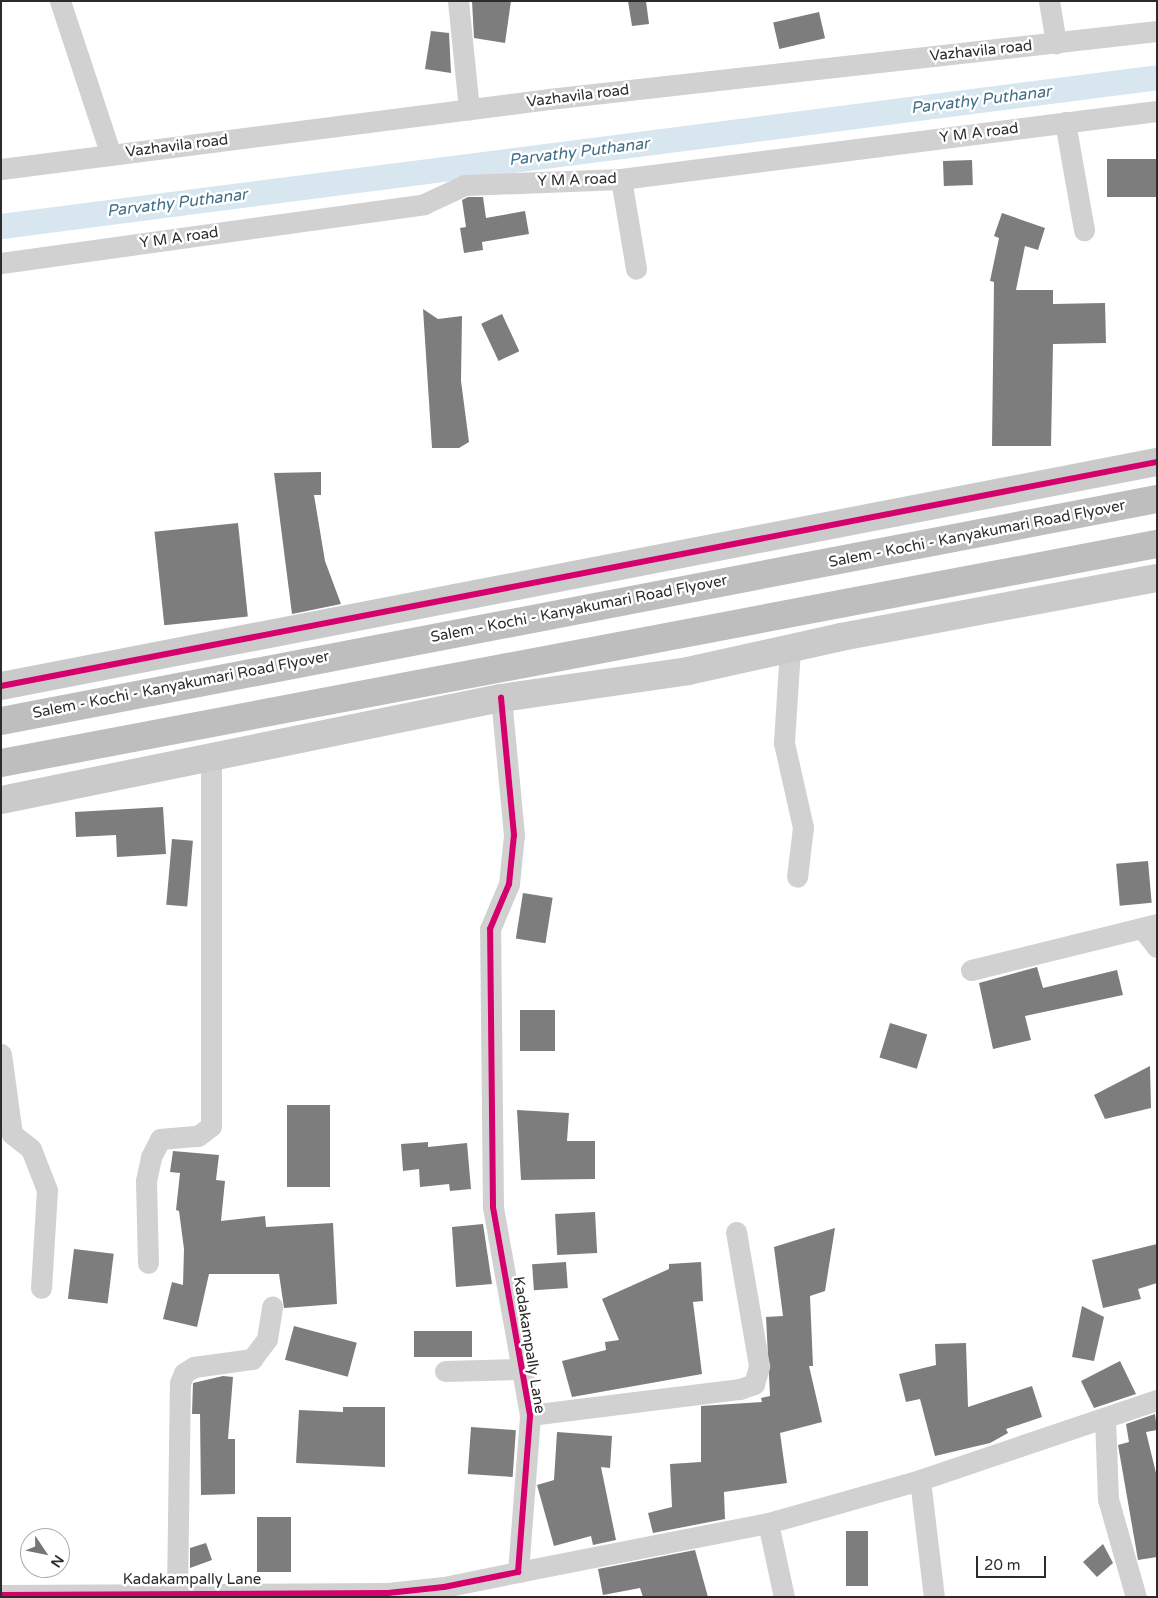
<!DOCTYPE html>
<style>
body{margin:0}
#map{position:relative;width:1158px;height:1598px;overflow:hidden;background:#fff;font-family:"Varela Round",sans-serif}
div>[style]{position:absolute}
.canal>*{height:25px;margin:-12.5px;padding:0 12.5px;transform-origin:12.5px;border-radius:12.5px;background:#d7e6ef}
.building>*{inset:0;background:#7d7d7d;transform-origin:0 0}
.street>*{height:21px;margin:-10.5px;padding:0 10.5px;transform-origin:10.5px;border-radius:10.5px;background:#d1d1d1}
.secondary>*{height:28px;margin:-14px;padding:0 14px;transform-origin:14px;border-radius:14px;background:#cacaca}
.highway>*{height:28px;margin:-14px;padding:0 14px;transform-origin:14px;border-radius:14px;background:#bebebe}
.cycleway>*{height:6px;margin:-3px;padding:0 3px;transform-origin:3px;border-radius:3px;background:#d6006c}
span{translate:-50% -50%;white-space:nowrap;text-align:center;line-height:1.15;-webkit-text-stroke:5px #fff;paint-order:stroke}
.street-label{font-size:15px;color:#2c2c2c}
.water-label{font-size:16px;color:#3f6f88;font-style:italic}
.frame{position:absolute;inset:0;border:2px solid #2c2c2c;pointer-events:none}
.north{position:absolute;left:20px;top:1528px;width:50px;height:50px;box-sizing:border-box;background:#fff;border:1px solid #ababab;border-radius:50%;rotate:124deg;font-size:14px;font-weight:700;line-height:20px;text-align:center;color:#2c2c2c}
.north::after{content:'';display:block;margin:auto;width:18px;height:22px;background:#767676;clip-path:polygon(50% 0,100% 100%,50% 72%,0 100%)}
.scale{position:absolute;left:976px;top:1556px;width:70px;height:22px;box-sizing:border-box;border:2px solid #2c2c2c;border-top:0;padding-left:6px;font-size:15px;line-height:18px;white-space:nowrap;color:#2c2c2c;-webkit-text-stroke:4px #fff;paint-order:stroke}
</style>
<div id="map">
<div class="canal">
<div style="left:1px;top:226px;width:1166px;rotate:-7.34deg"></div>
</div>
<div class="building">
<div style="clip-path:polygon(472px 1px,511px 1px,505px 43px,474px 38px)"></div>
<div style="clip-path:polygon(628px 1px,646px 1px,649px 24px,632px 26px)"></div>
<div style="left:819px;top:12px;width:27px;height:47px;rotate:77deg"></div>
<div style="clip-path:polygon(431px 31px,449px 33px,451px 73px,425px 69px)"></div>
<div style="left:1157px;top:159px;width:38px;height:50px;rotate:90deg"></div>
<div style="left:972px;top:160px;width:25px;height:29px;rotate:88deg"></div>
<div style="clip-path:polygon(468px 197px,483px 197px,486px 218px,525px 211px,529px 234px,482px 242px,483px 250px,464px 253px,460px 228px,466px 227px,462px 200px)"></div>
<div style="clip-path:polygon(1002px 213px,1045px 228px,1038px 250px,1025px 246px,1016px 290px,1053px 290px,1053px 304px,1105px 303px,1106px 343px,1053px 344px,1051px 446px,992px 446px,994px 282px,990px 281px,999px 238px,994px 236px)"></div>
<div style="clip-path:polygon(423px 309px,438px 319px,462px 316px,461px 381px,469px 442px,459px 448px,432px 448px)"></div>
<div style="left:502px;top:314px;width:41px;height:23px;rotate:65deg"></div>
<div style="clip-path:polygon(321px 472px,321px 495px,314px 495px,325px 561px,341px 604px,292px 614px,274px 473px)"></div>
<div style="left:238px;top:523px;width:94px;height:84px;rotate:84deg"></div>
<div style="clip-path:polygon(163px 807px,166px 854px,117px 857px,116px 835px,76px 837px,75px 812px)"></div>
<div style="left:172px;top:839px;width:21px;height:66px;rotate:5deg"></div>
<div style="left:1148px;top:861px;width:42px;height:32px;rotate:85deg"></div>
<div style="left:523px;top:893px;width:30px;height:46px;rotate:9deg"></div>
<div style="clip-path:polygon(1037px 967px,1043px 988px,1117px 970px,1123px 995px,1025px 1016px,1031px 1040px,993px 1049px,979px 983px)"></div>
<div style="left:520px;top:1010px;width:35px;height:41px"></div>
<div style="left:890px;top:1023px;width:39px;height:36px;rotate:17deg"></div>
<div style="clip-path:polygon(1150px 1066px,1151px 1108px,1105px 1119px,1094px 1095px)"></div>
<div style="left:287px;top:1105px;width:43px;height:82px"></div>
<div style="clip-path:polygon(517px 1110px,569px 1113px,567px 1141px,595px 1141px,595px 1179px,521px 1180px)"></div>
<div style="clip-path:polygon(428px 1142px,428px 1147px,467px 1143px,471px 1189px,450px 1191px,449px 1184px,420px 1187px,419px 1169px,403px 1171px,401px 1144px)"></div>
<div style="clip-path:polygon(173px 1151px,219px 1155px,216px 1180px,225px 1181px,221px 1221px,265px 1216px,266px 1227px,333px 1223px,337px 1304px,284px 1308px,279px 1274px,209px 1274px,197px 1327px,163px 1319px,172px 1282px,183px 1285px,184px 1249px,179px 1211px,176px 1210px,180px 1173px,170px 1172px)"></div>
<div style="left:595px;top:1212px;width:41px;height:40px;rotate:87deg"></div>
<div style="clip-path:polygon(483px 1224px,492px 1284px,456px 1287px,452px 1227px)"></div>
<div style="clip-path:polygon(835px 1228px,825px 1291px,810px 1296px,813px 1366px,809px 1366px,822px 1422px,780px 1433px,787px 1483px,724px 1492px,725px 1519px,653px 1533px,648px 1513px,672px 1507px,670px 1464px,701px 1462px,701px 1406px,762px 1402px,761px 1398px,770px 1396px,766px 1317px,783px 1316px,774px 1247px)"></div>
<div style="clip-path:polygon(1157px 1244px,1157px 1283px,1138px 1289px,1141px 1299px,1103px 1308px,1092px 1260px)"></div>
<div style="left:74px;top:1249px;width:40px;height:50px;rotate:7deg"></div>
<div style="left:566px;top:1262px;width:26px;height:34px;rotate:86deg"></div>
<div style="clip-path:polygon(701px 1262px,703px 1301px,693px 1302px,702px 1374px,572px 1397px,562px 1361px,606px 1350px,605px 1342px,619px 1340px,602px 1299px,669px 1269px,669px 1264px)"></div>
<div style="clip-path:polygon(1082px 1306px,1104px 1317px,1094px 1361px,1072px 1357px)"></div>
<div style="left:294px;top:1326px;width:65px;height:35px;rotate:15deg"></div>
<div style="left:414px;top:1331px;width:58px;height:26px"></div>
<div style="clip-path:polygon(966px 1343px,968px 1407px,1032px 1386px,1042px 1417px,1006px 1429px,1008px 1433px,990px 1443px,935px 1456px,920px 1399px,906px 1402px,899px 1374px,936px 1365px,935px 1344px)"></div>
<div style="clip-path:polygon(1120px 1361px,1136px 1394px,1094px 1408px,1081px 1381px)"></div>
<div style="clip-path:polygon(223px 1376px,233px 1377px,228px 1439px,235px 1439px,235px 1494px,201px 1495px,200px 1414px,192px 1414px,193px 1383px)"></div>
<div style="clip-path:polygon(343px 1407px,385px 1407px,385px 1467px,296px 1463px,299px 1410px,343px 1412px)"></div>
<div style="clip-path:polygon(1155px 1414px,1157px 1430px,1146px 1432px,1157px 1477px,1157px 1557px,1138px 1560px,1118px 1445px,1129px 1442px,1126px 1424px)"></div>
<div style="left:471px;top:1427px;width:45px;height:47px;rotate:4deg"></div>
<div style="clip-path:polygon(557px 1432px,612px 1436px,610px 1468px,601px 1467px,616px 1540px,593px 1545px,591px 1536px,554px 1546px,537px 1485px,554px 1480px)"></div>
<div style="left:257px;top:1517px;width:34px;height:55px"></div>
<div style="left:846px;top:1531px;width:22px;height:55px"></div>
<div style="clip-path:polygon(206px 1543px,212px 1560px,190px 1568px,190px 1548px)"></div>
<div style="clip-path:polygon(1103px 1544px,1113px 1563px,1097px 1577px,1083px 1562px)"></div>
<div style="clip-path:polygon(695px 1550px,708px 1597px,643px 1597px,640px 1588px,603px 1595px,598px 1569px)"></div>
</div>
<div class="street">
<div style="left:60px;top:1px;width:162px;rotate:71.7deg"></div>
<div style="left:458px;top:1px;width:109px;rotate:84.2deg"></div>
<div style="left:1049px;top:1px;width:43px;rotate:80.5deg"></div>
<div style="left:1065px;top:122px;width:110px;rotate:80deg"></div>
<div style="left:1px;top:169px;width:552px;rotate:-7.28deg"></div>
<div style="left:549px;top:99px;width:612px;rotate:-6.38deg"></div>
<div style="left:621px;top:179px;width:91px;rotate:80.5deg"></div>
<div style="left:1px;top:263px;width:427px;rotate:-7.9deg"></div>
<div style="left:424px;top:204px;width:45px;rotate:-24.9deg"></div>
<div style="left:465px;top:185px;width:156px;rotate:-2.2deg"></div>
<div style="left:621px;top:179px;width:540px;rotate:-7.23deg"></div>
<div style="left:790px;top:649px;width:94px;rotate:93.7deg"></div>
<div style="left:784px;top:743px;width:86px;rotate:77.3deg"></div>
<div style="left:803px;top:827px;width:50px;rotate:96.8deg"></div>
<div style="left:1142px;top:928px;width:24px;rotate:52deg"></div>
<div style="left:971px;top:970px;width:192px;rotate:-13.9deg"></div>
<div style="left:1px;top:1054px;width:81px;rotate:82.2deg"></div>
<div style="left:12px;top:1134px;width:24px;rotate:38deg"></div>
<div style="left:31px;top:1149px;width:44px;rotate:68.7deg"></div>
<div style="left:47px;top:1190px;width:98px;rotate:93.5deg"></div>
<div style="left:148px;top:1263px;width:82px;rotate:-91.4deg"></div>
<div style="left:146px;top:1181px;width:25px;rotate:-78deg"></div>
<div style="left:151px;top:1157px;width:20px;rotate:-63deg"></div>
<div style="left:160px;top:1139px;width:38px;rotate:-5deg"></div>
<div style="left:198px;top:1136px;width:16px;rotate:-38deg"></div>
<div style="left:211px;top:1126px;width:370px;rotate:-90deg"></div>
<div style="left:445px;top:1371px;width:77px;rotate:-1.5deg"></div>
<div style="left:530px;top:1415px;width:212px;rotate:-7.1deg"></div>
<div style="left:740px;top:1389px;width:15px;rotate:-20deg"></div>
<div style="left:754px;top:1384px;width:19px;rotate:-74deg"></div>
<div style="left:759px;top:1366px;width:136px;rotate:-99.7deg"></div>
<div style="left:1105px;top:1418px;width:81px;rotate:87.9deg"></div>
<div style="left:1108px;top:1499px;width:102px;rotate:74.1deg"></div>
<div style="left:920px;top:1480px;width:118px;rotate:83.2deg"></div>
<div style="left:768px;top:1523px;width:76px;rotate:77.8deg"></div>
<div style="left:518px;top:1572px;width:255px;rotate:-11.1deg"></div>
<div style="left:768px;top:1523px;width:158px;rotate:-15.8deg"></div>
<div style="left:920px;top:1480px;width:250px;rotate:-18.7deg"></div>
<div style="left:177px;top:1593px;width:210px;rotate:-89.2deg"></div>
<div style="left:180px;top:1383px;width:11px;rotate:-68deg"></div>
<div style="left:184px;top:1373px;width:12px;rotate:-31deg"></div>
<div style="left:194px;top:1367px;width:59px;rotate:-7.9deg"></div>
<div style="left:252px;top:1359px;width:25px;rotate:-53deg"></div>
<div style="left:267px;top:1339px;width:33px;rotate:-81deg"></div>
<div style="left:1px;top:1595px;width:387px;rotate:-0.3deg"></div>
<div style="left:388px;top:1593px;width:56px;rotate:-6.1deg"></div>
<div style="left:444px;top:1587px;width:76px;rotate:-11.5deg"></div>
<div style="left:518px;top:1572px;width:157px;rotate:-85.6deg"></div>
<div style="left:530px;top:1415px;width:211px;rotate:-100.1deg"></div>
<div style="left:493px;top:1207px;width:278px;rotate:-90.6deg"></div>
<div style="left:490px;top:929px;width:49px;rotate:-67.1deg"></div>
<div style="left:509px;top:884px;width:49px;rotate:-84.2deg"></div>
<div style="left:514px;top:835px;width:138px;rotate:-95.4deg"></div>
</div>
<div class="secondary">
<div style="left:1px;top:686px;width:1178px;rotate:-10.97deg"></div>
<div style="left:1px;top:800px;width:510px;rotate:-11.53deg"></div>
<div style="left:501px;top:698px;width:189px;rotate:-8.2deg"></div>
<div style="left:688px;top:671px;width:157px;rotate:-12.5deg"></div>
<div style="left:841px;top:637px;width:321px;rotate:-10.6deg"></div>
</div>
<div class="highway">
<div style="left:1px;top:721px;width:1177px;rotate:-10.87deg"></div>
<div style="left:1px;top:763px;width:1177px;rotate:-10.73deg"></div>
</div>
<div class="cycleway">
<div style="left:1px;top:686px;width:1178px;rotate:-10.97deg"></div>
<div style="left:1px;top:1595px;width:387px;rotate:-0.3deg"></div>
<div style="left:388px;top:1593px;width:56px;rotate:-6.1deg"></div>
<div style="left:444px;top:1587px;width:76px;rotate:-11.5deg"></div>
<div style="left:518px;top:1572px;width:157px;rotate:-85.6deg"></div>
<div style="left:530px;top:1415px;width:211px;rotate:-100.1deg"></div>
<div style="left:493px;top:1207px;width:278px;rotate:-90.6deg"></div>
<div style="left:490px;top:929px;width:49px;rotate:-67.1deg"></div>
<div style="left:509px;top:884px;width:49px;rotate:-84.2deg"></div>
<div style="left:514px;top:835px;width:138px;rotate:-95.4deg"></div>
</div>
<div class="street-label">
<span style="left:981px;top:51px;rotate:-6deg">Vazhavila road</span>
<span style="left:578px;top:96px;rotate:-7deg">Vazhavila road</span>
<span style="left:979px;top:133px;rotate:-7deg">Y M A road</span>
<span style="left:177px;top:146px;rotate:-7deg">Vazhavila road</span>
<span style="left:577px;top:180px;rotate:-2deg">Y M A road</span>
<span style="left:179px;top:238px;rotate:-8deg">Y M A road</span>
<span style="left:977px;top:534px;rotate:-11deg">Salem - Kochi - Kanyakumari Road Flyover</span>
<span style="left:579px;top:609px;rotate:-11deg">Salem - Kochi - Kanyakumari Road Flyover</span>
<span style="left:181px;top:685px;rotate:-11deg">Salem - Kochi - Kanyakumari Road Flyover</span>
<span style="left:529px;top:1345px;rotate:81deg">Kadakampally Lane</span>
<span style="left:192px;top:1580px">Kadakampally Lane</span>
</div>
<div class="water-label">
<span style="left:981px;top:100px;rotate:-7deg">Parvathy Puthanar</span>
<span style="left:579px;top:152px;rotate:-7deg">Parvathy Puthanar</span>
<span style="left:177px;top:203px;rotate:-7deg">Parvathy Puthanar</span>
</div>
<div class="frame"></div>
<div class="north">N</div>
<div class="scale">20 m</div>
</div>
